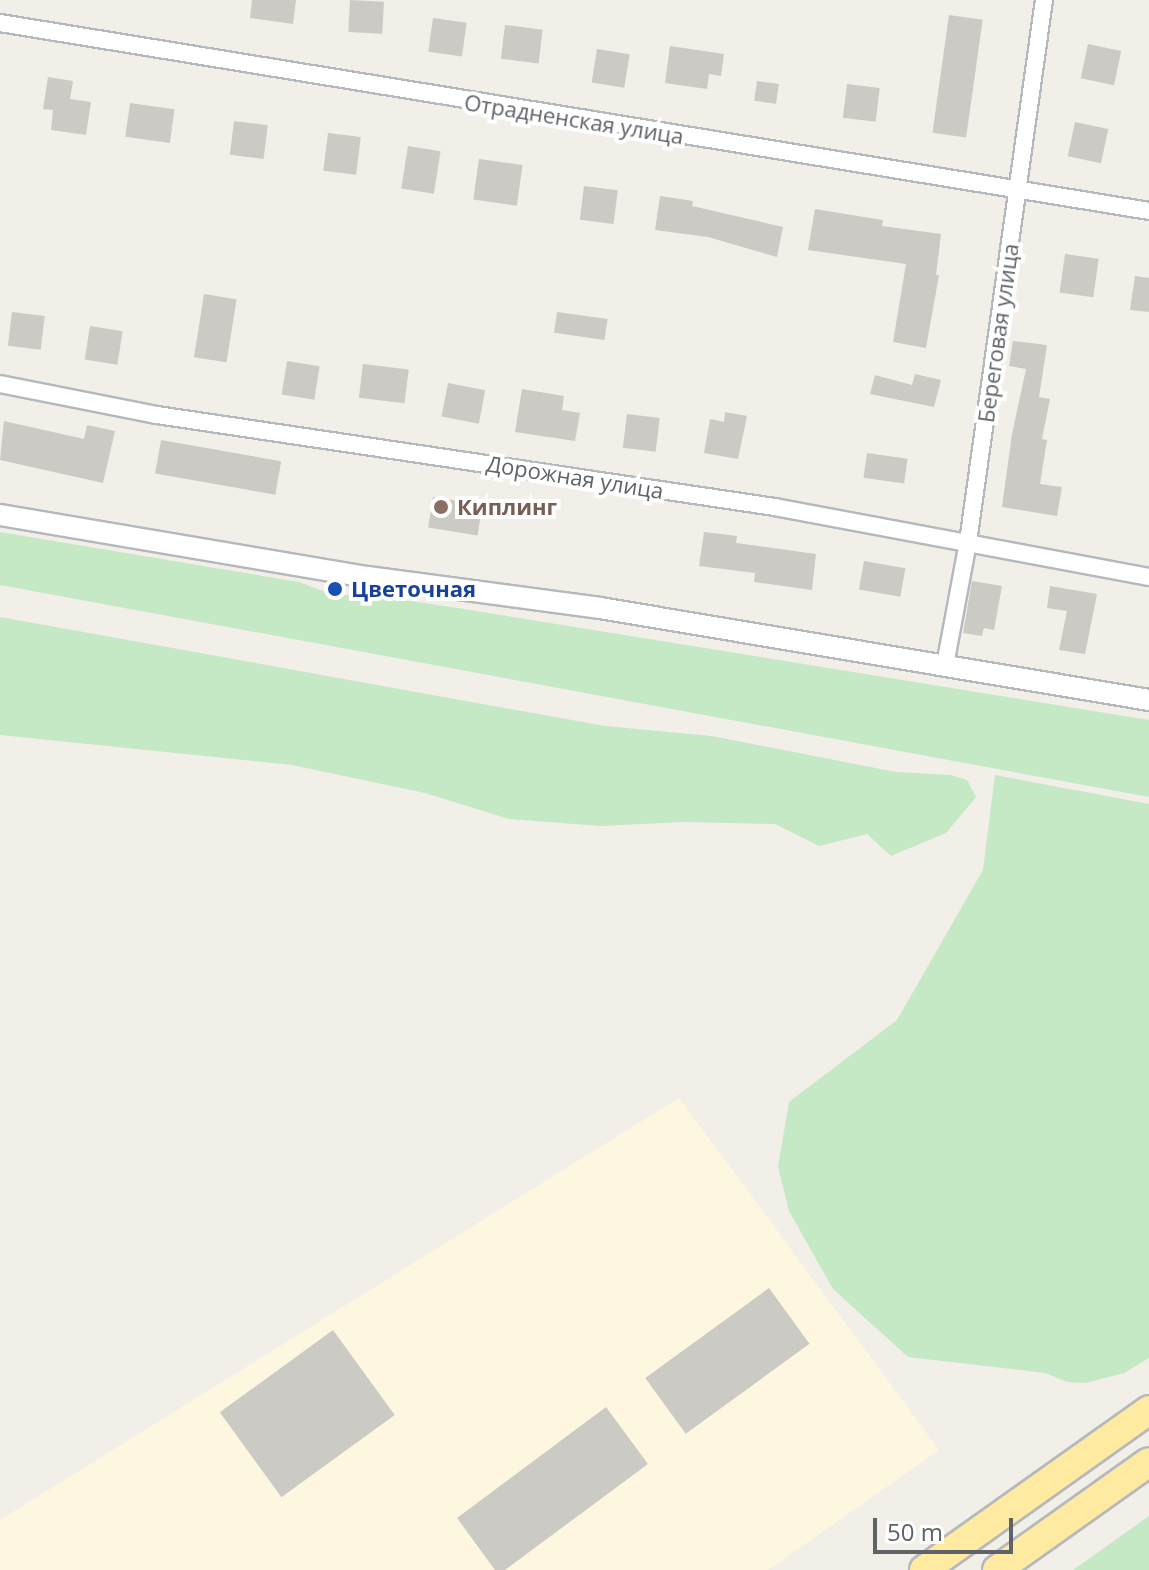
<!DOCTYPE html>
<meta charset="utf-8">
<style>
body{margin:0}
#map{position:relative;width:1149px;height:1570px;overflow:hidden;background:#f1efe8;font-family:"Open Sans",sans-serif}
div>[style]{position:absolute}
.commercial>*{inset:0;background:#fef7e0}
.green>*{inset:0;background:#c5e8c5}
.building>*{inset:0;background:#cccac5;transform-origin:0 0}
.roads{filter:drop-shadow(2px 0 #b5b8bc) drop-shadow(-2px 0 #b5b8bc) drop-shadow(0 2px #b5b8bc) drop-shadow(0 -2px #b5b8bc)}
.minor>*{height:16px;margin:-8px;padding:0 8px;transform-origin:8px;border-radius:8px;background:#fff}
.tertiary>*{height:20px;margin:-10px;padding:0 10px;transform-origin:10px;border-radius:10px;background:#fff}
.trunk>*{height:28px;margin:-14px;padding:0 14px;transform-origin:14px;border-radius:14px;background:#feeaa1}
.dots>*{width:22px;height:22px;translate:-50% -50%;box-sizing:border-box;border:4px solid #fff;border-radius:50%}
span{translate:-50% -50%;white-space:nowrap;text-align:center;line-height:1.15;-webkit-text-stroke:8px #fff;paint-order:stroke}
.street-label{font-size:22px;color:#5f6368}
.education-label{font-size:22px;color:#785e54;font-weight:700}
.left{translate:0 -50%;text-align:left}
.transit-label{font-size:22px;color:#164399;font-weight:700}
.scale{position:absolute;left:873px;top:1518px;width:140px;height:36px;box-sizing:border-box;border:4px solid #5f6368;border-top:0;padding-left:10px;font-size:24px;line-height:28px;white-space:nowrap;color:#5f6368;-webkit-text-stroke:6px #fff;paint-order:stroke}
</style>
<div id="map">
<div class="commercial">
<div style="clip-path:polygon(679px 1098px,939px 1450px,768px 1570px,0 1570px,0 1520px)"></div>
</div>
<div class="green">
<div style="clip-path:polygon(0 532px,299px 582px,334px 595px,371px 595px,464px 609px,1149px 720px,1149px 797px,0 585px)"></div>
<div style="clip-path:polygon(0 617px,605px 726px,712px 736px,896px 772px,951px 775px,967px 780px,976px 797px,946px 833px,891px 856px,867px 834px,819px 846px,775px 824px,683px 822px,600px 826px,509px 819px,425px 793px,292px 765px,0 735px)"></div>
<div style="clip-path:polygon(995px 775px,1149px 804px,1149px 1358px,1124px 1373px,1086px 1383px,1067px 1382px,1045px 1373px,908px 1357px,833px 1289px,789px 1211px,778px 1167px,789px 1102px,897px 1020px,983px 870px)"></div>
<div style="clip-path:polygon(1149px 1516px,1149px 1570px,1073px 1570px)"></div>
</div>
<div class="building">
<div style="clip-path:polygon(252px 0,296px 0,293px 24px,250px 18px)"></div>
<div style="left:350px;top:0;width:34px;height:32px;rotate:3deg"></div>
<div style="left:949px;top:15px;width:34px;height:119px;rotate:8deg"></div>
<div style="left:433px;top:18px;width:34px;height:34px;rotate:8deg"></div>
<div style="left:505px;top:25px;width:38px;height:34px;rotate:7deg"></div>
<div style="left:1088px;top:44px;width:34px;height:35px;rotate:12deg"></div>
<div style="clip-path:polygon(670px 46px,724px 54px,721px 76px,709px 74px,707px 89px,665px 83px)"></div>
<div style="left:597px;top:49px;width:33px;height:34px;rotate:9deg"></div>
<div style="clip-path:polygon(48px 77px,73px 81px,70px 99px,91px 102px,86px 135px,51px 130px,53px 110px,43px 109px)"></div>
<div style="left:757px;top:81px;width:22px;height:20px;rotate:8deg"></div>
<div style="left:847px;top:84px;width:33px;height:34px;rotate:7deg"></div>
<div style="left:130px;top:103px;width:45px;height:34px;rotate:8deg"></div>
<div style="left:234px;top:121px;width:34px;height:34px;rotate:7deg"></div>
<div style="left:1075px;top:122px;width:34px;height:35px;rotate:12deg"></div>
<div style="left:328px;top:133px;width:33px;height:38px;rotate:7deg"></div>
<div style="left:408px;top:146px;width:33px;height:43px;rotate:9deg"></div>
<div style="left:479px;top:159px;width:44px;height:41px;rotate:8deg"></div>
<div style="left:584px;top:186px;width:34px;height:34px;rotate:7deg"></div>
<div style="clip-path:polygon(660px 196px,693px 201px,692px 206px,783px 227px,777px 257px,708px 237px,655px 230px)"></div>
<div style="clip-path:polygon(815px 209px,883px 220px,882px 226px,941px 234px,936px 275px,939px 275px,926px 348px,893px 342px,906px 264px,808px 250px)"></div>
<div style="left:1065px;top:254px;width:34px;height:39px;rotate:8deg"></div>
<div style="clip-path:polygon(1135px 276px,1149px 278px,1149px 312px,1130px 310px)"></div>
<div style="left:204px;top:294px;width:33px;height:64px;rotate:9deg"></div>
<div style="left:12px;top:312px;width:33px;height:34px;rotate:7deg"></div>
<div style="left:557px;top:312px;width:51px;height:21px;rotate:8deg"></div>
<div style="left:90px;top:326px;width:33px;height:34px;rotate:9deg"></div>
<div style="clip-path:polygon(1013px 341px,1047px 345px,1039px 397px,1050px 399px,1042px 439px,1047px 440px,1040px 484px,1062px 487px,1057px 516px,1002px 507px,1012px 434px,1026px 369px,1009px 366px)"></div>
<div style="left:287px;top:361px;width:33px;height:34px;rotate:9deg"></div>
<div style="left:363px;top:364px;width:46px;height:34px;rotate:7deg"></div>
<div style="clip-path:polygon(915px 374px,941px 380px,934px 407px,870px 394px,875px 375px,912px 385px)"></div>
<div style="left:448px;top:383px;width:38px;height:34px;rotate:11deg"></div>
<div style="clip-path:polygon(522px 389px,564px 396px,562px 410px,580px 413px,575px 441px,515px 432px)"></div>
<div style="clip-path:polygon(725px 412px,747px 416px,738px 459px,704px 453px,710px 419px,724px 422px)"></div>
<div style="left:627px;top:414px;width:33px;height:34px;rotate:7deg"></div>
<div style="clip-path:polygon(4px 421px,84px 439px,87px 425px,115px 431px,103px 483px,0 460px)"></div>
<div style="left:161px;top:440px;width:122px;height:34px;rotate:10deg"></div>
<div style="left:867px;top:453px;width:41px;height:25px;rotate:8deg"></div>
<div style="left:433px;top:497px;width:50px;height:31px;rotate:9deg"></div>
<div style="clip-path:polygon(704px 532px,737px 536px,736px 543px,816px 554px,812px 590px,754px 582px,755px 573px,699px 566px)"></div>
<div style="left:864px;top:561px;width:42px;height:29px;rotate:10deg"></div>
<div style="clip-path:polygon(972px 581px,1002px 586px,994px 630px,984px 628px,982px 636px,963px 633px)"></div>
<div style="clip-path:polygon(1050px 586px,1097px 594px,1085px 654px,1059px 650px,1067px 611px,1047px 608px)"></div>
<div style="left:769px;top:1288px;width:69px;height:153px;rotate:54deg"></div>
<div style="left:333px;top:1330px;width:105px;height:140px;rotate:54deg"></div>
<div style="clip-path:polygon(606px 1407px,648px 1464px,505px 1570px,495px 1570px,457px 1518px)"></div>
</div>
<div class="roads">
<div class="minor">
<div style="left:0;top:23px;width:1164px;rotate:9.29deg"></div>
<div style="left:0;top:384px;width:160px;rotate:11.2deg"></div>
<div style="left:157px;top:415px;width:625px;rotate:8.47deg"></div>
<div style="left:775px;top:507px;width:380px;rotate:10.6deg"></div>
<div style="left:945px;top:665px;width:125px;rotate:-79.4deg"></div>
<div style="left:968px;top:542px;width:547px;rotate:-82.02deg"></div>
</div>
<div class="tertiary">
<div style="left:0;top:515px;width:373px;rotate:9.6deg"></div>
<div style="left:368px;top:577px;width:234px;rotate:7.6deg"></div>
<div style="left:600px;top:608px;width:557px;rotate:9.51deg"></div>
</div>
<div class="trunk">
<div style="left:924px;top:1570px;width:276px;rotate:-35.4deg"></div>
<div style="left:997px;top:1570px;width:186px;rotate:-35.4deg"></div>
</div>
</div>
<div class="dots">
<div style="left:441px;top:507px;background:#8d6e63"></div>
<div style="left:335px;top:589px;background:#1a4fb4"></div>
</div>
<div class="street-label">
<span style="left:574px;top:119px;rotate:9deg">Отрадненская улица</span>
<span style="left:998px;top:333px;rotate:-82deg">Береговая улица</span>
<span style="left:575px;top:477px;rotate:9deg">Дорожная улица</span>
</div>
<div class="education-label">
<span class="left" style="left:457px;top:507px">Киплинг</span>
</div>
<div class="transit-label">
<span class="left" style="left:351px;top:589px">Цветочная</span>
</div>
<div class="scale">50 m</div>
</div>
